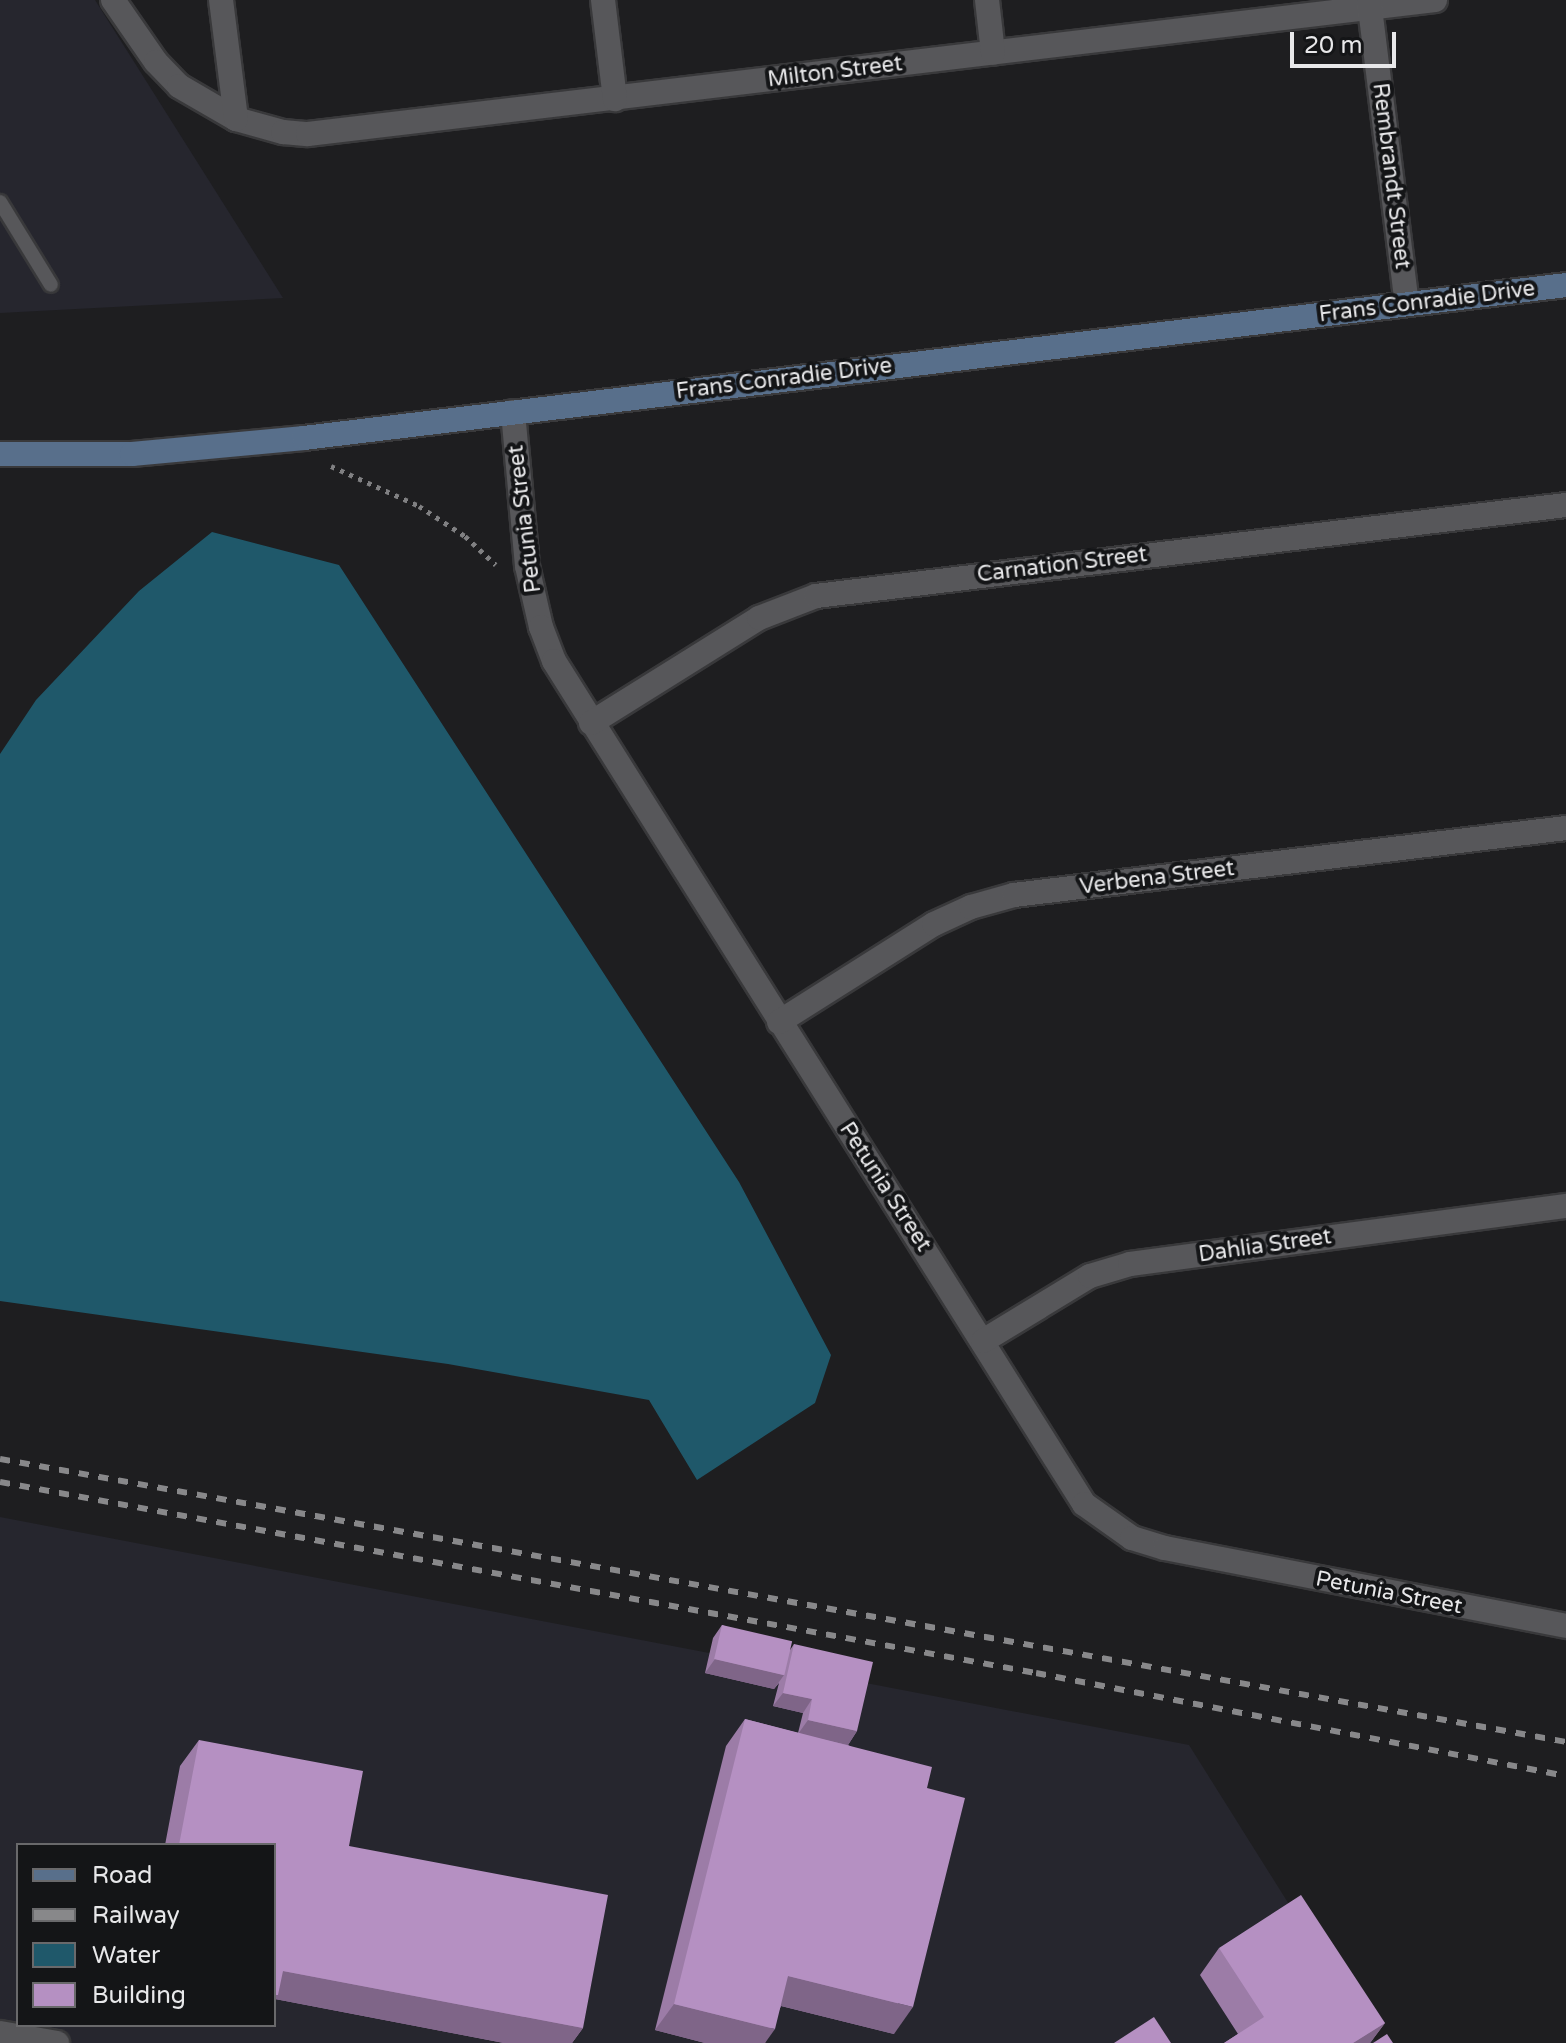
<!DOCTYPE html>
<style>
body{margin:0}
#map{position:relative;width:1566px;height:2043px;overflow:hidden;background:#1e1e20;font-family:"Varela Round",sans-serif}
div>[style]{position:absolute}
.built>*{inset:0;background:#26262e}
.water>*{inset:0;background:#1f586a}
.path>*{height:5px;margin-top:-2.5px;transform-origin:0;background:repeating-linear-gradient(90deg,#808082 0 4px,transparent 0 10px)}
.roads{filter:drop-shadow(2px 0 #39393b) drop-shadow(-2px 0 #39393b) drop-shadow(0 2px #39393b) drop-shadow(0 -2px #39393b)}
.lane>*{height:14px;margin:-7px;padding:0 7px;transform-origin:7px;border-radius:7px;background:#57575a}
.street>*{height:24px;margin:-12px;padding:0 12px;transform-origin:12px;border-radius:12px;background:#57575a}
.secondary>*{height:24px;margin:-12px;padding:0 12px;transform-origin:12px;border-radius:12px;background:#586f8b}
.rail>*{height:6px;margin-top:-3px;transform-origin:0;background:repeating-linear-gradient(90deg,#88888a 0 10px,transparent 0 20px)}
.wall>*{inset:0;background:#9c7ca7}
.shaded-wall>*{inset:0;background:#7f6588}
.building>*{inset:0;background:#b590c2;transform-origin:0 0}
span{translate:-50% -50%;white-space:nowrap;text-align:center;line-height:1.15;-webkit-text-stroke:8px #141517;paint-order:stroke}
.street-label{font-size:22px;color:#e8e8ea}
.legend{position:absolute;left:16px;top:1843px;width:260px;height:184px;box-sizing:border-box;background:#141517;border:2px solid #69696b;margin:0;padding:10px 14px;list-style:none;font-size:24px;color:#e8e8ea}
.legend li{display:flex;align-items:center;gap:16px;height:40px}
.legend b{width:40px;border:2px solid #69696b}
.scale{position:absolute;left:1290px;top:32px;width:106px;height:36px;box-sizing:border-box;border:4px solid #e8e8ea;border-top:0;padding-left:10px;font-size:24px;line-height:28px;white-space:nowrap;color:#e8e8ea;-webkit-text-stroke:6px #141517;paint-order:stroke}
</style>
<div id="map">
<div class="built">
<div style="clip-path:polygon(0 0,95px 0,283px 298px,0 313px)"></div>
<div style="clip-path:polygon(evenodd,0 1517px,1189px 1745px,1376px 2043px,0 2043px,0 1517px,18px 1845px,274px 1845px,274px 2025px,18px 2025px,18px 1845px)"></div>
</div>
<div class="water">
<div style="clip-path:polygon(212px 532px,339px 565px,739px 1182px,831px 1355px,815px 1403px,697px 1480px,649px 1400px,448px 1364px,0 1301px,0 754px,36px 700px,139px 591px)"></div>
</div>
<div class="path">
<div style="left:331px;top:466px;width:97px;rotate:24.4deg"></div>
<div style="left:419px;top:506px;width:55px;rotate:33.1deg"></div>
<div style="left:465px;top:536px;width:42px;rotate:43.1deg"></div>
</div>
<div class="roads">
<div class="lane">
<div style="left:0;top:202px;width:97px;rotate:58.4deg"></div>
</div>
<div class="street">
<div style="left:113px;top:0;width:75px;rotate:55.3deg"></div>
<div style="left:156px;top:62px;width:33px;rotate:46deg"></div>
<div style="left:179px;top:86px;width:66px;rotate:30.1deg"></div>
<div style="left:236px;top:119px;width:49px;rotate:15.5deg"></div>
<div style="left:283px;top:132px;width:25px;rotate:5deg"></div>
<div style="left:308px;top:134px;width:1135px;rotate:-6.78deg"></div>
<div style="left:221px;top:0;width:120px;rotate:82.8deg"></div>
<div style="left:603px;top:0;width:100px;rotate:83.1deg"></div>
<div style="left:987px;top:0;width:53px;rotate:83.5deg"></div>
<div style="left:1369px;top:0;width:306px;rotate:82.9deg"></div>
<div style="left:513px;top:412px;width:155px;rotate:84.8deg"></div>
<div style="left:527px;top:566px;width:63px;rotate:77.1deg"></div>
<div style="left:541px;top:627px;width:36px;rotate:69deg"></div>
<div style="left:554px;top:661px;width:996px;rotate:57.84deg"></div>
<div style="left:1084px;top:1504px;width:59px;rotate:35.3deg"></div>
<div style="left:1132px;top:1538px;width:34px;rotate:17deg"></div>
<div style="left:1165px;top:1548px;width:409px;rotate:11deg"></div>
<div style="left:591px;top:723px;width:198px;rotate:-32deg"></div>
<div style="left:759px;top:618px;width:61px;rotate:-21.1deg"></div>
<div style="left:816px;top:596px;width:756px;rotate:-6.92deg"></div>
<div style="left:779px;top:1022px;width:183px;rotate:-32.3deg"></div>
<div style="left:934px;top:924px;width:41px;rotate:-24.7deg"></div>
<div style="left:971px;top:907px;width:45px;rotate:-15.6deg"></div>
<div style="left:1014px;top:895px;width:556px;rotate:-6.92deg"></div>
<div style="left:983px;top:1341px;width:125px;rotate:-31.3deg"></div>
<div style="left:1090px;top:1276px;width:42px;rotate:-16.7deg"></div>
<div style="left:1130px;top:1264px;width:440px;rotate:-7.6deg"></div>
<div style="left:0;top:2033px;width:58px;rotate:10deg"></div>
</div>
<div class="secondary">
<div style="left:0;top:454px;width:132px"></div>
<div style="left:132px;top:454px;width:173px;rotate:-5.3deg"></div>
<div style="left:304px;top:438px;width:1271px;rotate:-6.91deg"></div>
</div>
</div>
<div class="rail">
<div style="left:0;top:1459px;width:1591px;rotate:10.24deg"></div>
<div style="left:0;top:1482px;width:1053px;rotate:10.45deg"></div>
<div style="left:1036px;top:1673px;width:540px;rotate:11deg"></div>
</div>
<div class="wall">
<div style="clip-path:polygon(722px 1625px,790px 1650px,794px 1644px,857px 1731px,848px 1745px,927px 1788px,894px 2034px,781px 2006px,765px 2043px,705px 2043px,655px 2030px,726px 1746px,745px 1719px,798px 1733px,803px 1713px,773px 1706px,779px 1683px,774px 1689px,705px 1673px,713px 1638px)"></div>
<div style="clip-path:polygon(199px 1740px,349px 1846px,583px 2028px,572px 2043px,504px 2043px,275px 1999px,274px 1845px,165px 1845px,180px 1766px)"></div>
<div style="clip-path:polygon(1219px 1948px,1385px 2023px,1370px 2043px,1224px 2043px,1238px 2034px,1200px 1975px)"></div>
</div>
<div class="shaded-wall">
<div style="clip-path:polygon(715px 1659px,784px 1675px,774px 1689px,705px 1673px)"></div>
<div style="clip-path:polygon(783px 1693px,812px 1699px,803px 1713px,773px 1706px)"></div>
<div style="clip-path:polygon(808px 1720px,857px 1731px,848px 1745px,798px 1734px)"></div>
<div style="clip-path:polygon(283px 1971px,583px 2028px,572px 2043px,504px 2043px,275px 1999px,274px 2001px,274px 1983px)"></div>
<div style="clip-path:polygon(788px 1976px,913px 2007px,894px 2034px,769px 2003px)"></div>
<div style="clip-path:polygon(674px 2004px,775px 2029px,765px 2043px,705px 2043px,655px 2030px)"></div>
<div style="clip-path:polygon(1385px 2023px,1370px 2043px,1353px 2043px)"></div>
</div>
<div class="building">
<div style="left:722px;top:1625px;width:72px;height:35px;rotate:13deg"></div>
<div style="clip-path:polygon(794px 1644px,873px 1662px,857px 1731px,808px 1720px,812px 1699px,783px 1693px)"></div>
<div style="clip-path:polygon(745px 1719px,932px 1767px,927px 1788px,965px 1798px,913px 2007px,788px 1976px,775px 2029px,674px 2004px)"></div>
<div style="clip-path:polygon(199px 1740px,363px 1771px,349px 1846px,608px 1895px,583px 2028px,283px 1971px,278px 1995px,274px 1995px,274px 1845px,179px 1845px)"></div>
<div style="clip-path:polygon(1301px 1895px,1385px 2023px,1353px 2043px,1224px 2043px,1264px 2017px,1219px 1948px)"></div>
<div style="clip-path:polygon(1154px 2017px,1171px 2043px,1114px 2043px)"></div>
<div style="clip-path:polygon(1387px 2034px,1393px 2043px,1373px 2043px)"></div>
</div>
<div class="street-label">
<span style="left:835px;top:72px;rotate:-7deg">Milton Street</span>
<span style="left:1391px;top:176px;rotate:83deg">Rembrandt Street</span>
<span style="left:1427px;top:302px;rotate:-7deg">Frans Conradie Drive</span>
<span style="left:784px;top:379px;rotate:-7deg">Frans Conradie Drive</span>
<span style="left:525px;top:519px;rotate:-97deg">Petunia Street</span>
<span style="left:1062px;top:565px;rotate:-7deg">Carnation Street</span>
<span style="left:1157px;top:878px;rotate:-7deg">Verbena Street</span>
<span style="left:885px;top:1187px;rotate:57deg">Petunia Street</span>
<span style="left:1265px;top:1246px;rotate:-8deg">Dahlia Street</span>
<span style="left:1389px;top:1593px;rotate:11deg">Petunia Street</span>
</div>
<ul class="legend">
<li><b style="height:10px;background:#586f8b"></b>Road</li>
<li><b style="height:10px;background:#88888a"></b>Railway</li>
<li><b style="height:22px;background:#1f586a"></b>Water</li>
<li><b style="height:22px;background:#b590c2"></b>Building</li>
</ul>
<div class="scale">20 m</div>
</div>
